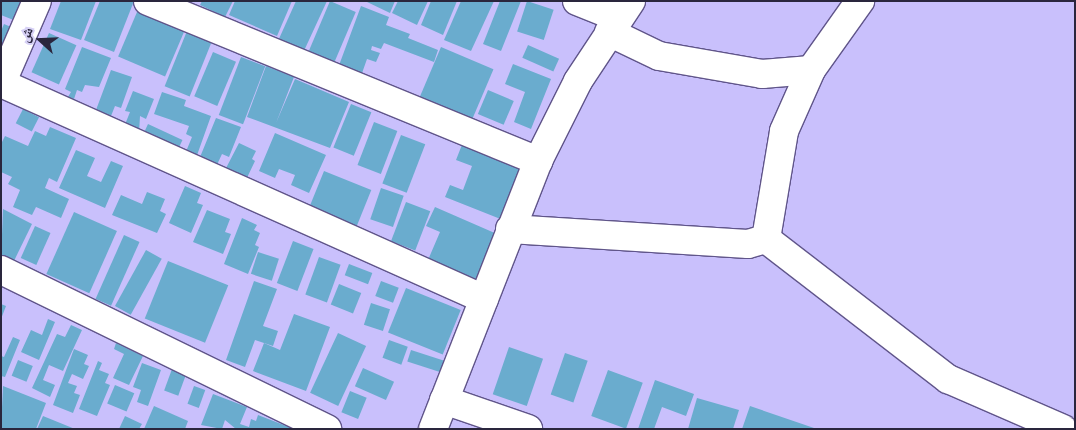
<!DOCTYPE html>
<meta charset="utf-8">
<style>
body{margin:0}
#map{position:relative;width:1076px;height:430px;overflow:hidden;background:#c9c0fc;font-family:Montserrat,"Noto Naskh Arabic",sans-serif}
div>[style]{position:absolute}
.building>*{inset:0;background:#6aacce;transform-origin:0 0}
.roads{filter:drop-shadow(1px 0 #60558a) drop-shadow(-1px 0 #60558a) drop-shadow(0 1px #60558a) drop-shadow(0 -1px #60558a)}
.minor>*{height:28px;margin:-14px;padding:0 14px;transform-origin:14px;border-radius:14px;background:#fff}
span{translate:-50% -50%;white-space:nowrap;text-align:center;line-height:1.15;-webkit-text-stroke:4px #d6d0f5;paint-order:stroke}
.frame{position:absolute;inset:0;border:2px solid #2a263d;pointer-events:none}
.north{position:absolute;left:15px;top:15px;width:50px;height:50px;-webkit-text-stroke:4px #d6d0f5;paint-order:stroke;rotate:290deg;font-size:14px;font-weight:700;line-height:20px;text-align:center;color:#2a263d}
.north::after{content:'';display:block;margin:auto;width:18px;height:22px;background:#2a263d;clip-path:polygon(50% 0,100% 100%,50% 72%,0 100%)}
</style>
<div id="map">
<div class="building">
<div style="clip-path:polygon(1px 1px,30px 1px,21px 23px,1px 15px)"></div>
<div style="clip-path:polygon(61px 1px,96px 1px,81px 40px,50px 29px)"></div>
<div style="clip-path:polygon(100px 1px,134px 1px,114px 52px,84px 40px)"></div>
<div style="clip-path:polygon(202px 1px,233px 1px,225px 17px,200px 5px)"></div>
<div style="clip-path:polygon(235px 1px,292px 1px,277px 36px,229px 15px)"></div>
<div style="clip-path:polygon(296px 1px,327px 1px,303px 53px,278px 41px)"></div>
<div style="left:330px;top:1px;width:28px;height:58px;rotate:23deg"></div>
<div style="clip-path:polygon(365px 1px,395px 1px,390px 13px)"></div>
<div style="clip-path:polygon(398px 1px,428px 1px,417px 25px,392px 13px)"></div>
<div style="clip-path:polygon(431px 1px,457px 1px,443px 35px,421px 25px)"></div>
<div style="clip-path:polygon(461px 1px,494px 1px,471px 51px,444px 40px)"></div>
<div style="clip-path:polygon(500px 1px,521px 1px,501px 51px,483px 44px)"></div>
<div style="left:527px;top:1px;width:28px;height:32px;rotate:18deg"></div>
<div style="left:140px;top:5px;width:51px;height:56px;rotate:23deg"></div>
<div style="clip-path:polygon(361px 6px,389px 17px,386px 25px,410px 34px,408px 38px,438px 50px,434px 62px,384px 43px,381px 49px,372px 46px,371px 50px,380px 53px,376px 62px,367px 59px,361px 76px,338px 68px)"></div>
<div style="clip-path:polygon(4px 24px,18px 30px,1px 71px,1px 31px)"></div>
<div style="left:189px;top:26px;width:27px;height:65px;rotate:22deg"></div>
<div style="left:49px;top:33px;width:30px;height:43px;rotate:24deg"></div>
<div style="left:528px;top:45px;width:34px;height:14px;rotate:24deg"></div>
<div style="clip-path:polygon(82px 47px,111px 58px,99px 87px,85px 85px,82px 92px,77px 90px,74px 99px,68px 97px,71px 92px,65px 89px)"></div>
<div style="left:441px;top:47px;width:57px;height:56px;rotate:23deg"></div>
<div style="left:213px;top:52px;width:25px;height:48px;rotate:23deg"></div>
<div style="left:241px;top:57px;width:26px;height:62px;rotate:21deg"></div>
<div style="clip-path:polygon(513px 64px,551px 79px,531px 129px,514px 122px,525px 92px,505px 84px)"></div>
<div style="clip-path:polygon(266px 66px,294px 77px,276px 123px,295px 79px,349px 102px,330px 148px,247px 117px)"></div>
<div style="clip-path:polygon(111px 70px,132px 77px,121px 108px,115px 106px,111px 116px,96px 110px)"></div>
<div style="left:488px;top:90px;width:28px;height:26px;rotate:23deg"></div>
<div style="clip-path:polygon(133px 91px,154px 99px,146px 119px,140px 116px,139px 133px,124px 127px,130px 112px,125px 111px)"></div>
<div style="clip-path:polygon(162px 92px,186px 100px,184px 106px,211px 116px,196px 158px,185px 154px,192px 137px,186px 134px,189px 126px,154px 114px)"></div>
<div style="left:351px;top:104px;width:22px;height:47px;rotate:22deg"></div>
<div style="left:23px;top:109px;width:18px;height:16px;rotate:27deg"></div>
<div style="clip-path:polygon(216px 118px,241px 127px,229px 157px,222px 154px,215px 169px,198px 162px)"></div>
<div style="left:374px;top:122px;width:25px;height:46px;rotate:21deg"></div>
<div style="left:148px;top:124px;width:38px;height:13px;rotate:25deg"></div>
<div style="clip-path:polygon(50px 127px,76px 138px,57px 182px,49px 178px,45px 188px,69px 199px,61px 218px,36px 207px,32px 215px,13px 207px,20px 190px,8px 184px,12px 177px,1px 172px,1px 144px,5px 136px,28px 146px,35px 131px,46px 136px)"></div>
<div style="clip-path:polygon(275px 133px,326px 155px,309px 193px,291px 185px,295px 175px,279px 169px,275px 178px,259px 171px)"></div>
<div style="left:401px;top:135px;width:26px;height:52px;rotate:21deg"></div>
<div style="clip-path:polygon(465px 137px,526px 161px,503px 220px,445px 197px,450px 185px,463px 190px,472px 166px,456px 160px)"></div>
<div style="clip-path:polygon(239px 143px,256px 151px,252px 159px,255px 161px,245px 182px,224px 172px)"></div>
<div style="clip-path:polygon(76px 150px,95px 158px,87px 176px,101px 182px,111px 161px,123px 166px,105px 208px,59px 188px)"></div>
<div style="left:324px;top:171px;width:51px;height:43px;rotate:22deg"></div>
<div style="clip-path:polygon(185px 186px,201px 193px,197px 203px,203px 205px,191px 233px,169px 223px)"></div>
<div style="left:381px;top:188px;width:24px;height:33px;rotate:19deg"></div>
<div style="clip-path:polygon(147px 192px,165px 199px,160px 211px,166px 214px,157px 233px,112px 215px,121px 195px,142px 204px)"></div>
<div style="left:406px;top:202px;width:26px;height:42px;rotate:21deg"></div>
<div style="clip-path:polygon(435px 207px,497px 234px,477px 282px,428px 260px,440px 232px,426px 226px)"></div>
<div style="clip-path:polygon(3px 209px,32px 224px,12px 265px,1px 260px)"></div>
<div style="clip-path:polygon(207px 210px,230px 219px,225px 232px,231px 234px,223px 254px,193px 242px)"></div>
<div style="left:74px;top:212px;width:47px;height:68px;rotate:24deg"></div>
<div style="clip-path:polygon(242px 218px,257px 225px,254px 230px,260px 233px,255px 245px,259px 247px,248px 274px,224px 264px)"></div>
<div style="left:35px;top:226px;width:17px;height:35px;rotate:24deg"></div>
<div style="left:124px;top:235px;width:17px;height:70px;rotate:24deg"></div>
<div style="left:293px;top:241px;width:22px;height:45px;rotate:21deg"></div>
<div style="left:146px;top:250px;width:18px;height:64px;rotate:29deg"></div>
<div style="left:258px;top:252px;width:22px;height:23px;rotate:18deg"></div>
<div style="left:319px;top:257px;width:23px;height:40px;rotate:20deg"></div>
<div style="left:168px;top:261px;width:65px;height:62px;rotate:22deg"></div>
<div style="left:349px;top:264px;width:25px;height:12px;rotate:21deg"></div>
<div style="clip-path:polygon(254px 281px,277px 289px,263px 326px,278px 331px,273px 346px,255px 340px,245px 367px,226px 360px)"></div>
<div style="left:381px;top:281px;width:19px;height:16px;rotate:21deg"></div>
<div style="left:339px;top:284px;width:24px;height:22px;rotate:22deg"></div>
<div style="left:406px;top:288px;width:59px;height:48px;rotate:22deg"></div>
<div style="left:371px;top:303px;width:20px;height:23px;rotate:18deg"></div>
<div style="clip-path:polygon(1px 304px,6px 306px,1px 319px)"></div>
<div style="clip-path:polygon(294px 314px,330px 327px,306px 391px,253px 371px,264px 343px,280px 350px)"></div>
<div style="clip-path:polygon(48px 319px,55px 322px,39px 360px,21px 352px,31px 330px,42px 335px)"></div>
<div style="clip-path:polygon(71px 325px,82px 330px,63px 371px,49px 365px,43px 380px,55px 385px,50px 397px,32px 388px,57px 334px,65px 337px)"></div>
<div style="left:338px;top:333px;width:31px;height:66px;rotate:25deg"></div>
<div style="clip-path:polygon(13px 337px,20px 340px,5px 377px,1px 376px,1px 356px,4px 357px)"></div>
<div style="left:389px;top:340px;width:20px;height:19px;rotate:20deg"></div>
<div style="clip-path:polygon(116px 343px,143px 356px,129px 385px,113px 378px,124px 354px,114px 349px)"></div>
<div style="left:509px;top:347px;width:36px;height:50px;rotate:19deg"></div>
<div style="clip-path:polygon(74px 349px,88px 355px,84px 364px,89px 366px,83px 379px,72px 374px,68px 383px,77px 386px,74px 393px,80px 395px,73px 413px,53px 405px)"></div>
<div style="left:411px;top:350px;width:35px;height:12px;rotate:18deg"></div>
<div style="left:565px;top:353px;width:24px;height:44px;rotate:19deg"></div>
<div style="left:18px;top:360px;width:16px;height:17px;rotate:22deg"></div>
<div style="clip-path:polygon(98px 361px,102px 363px,99px 370px,109px 374px,105px 383px,110px 385px,97px 416px,79px 409px)"></div>
<div style="clip-path:polygon(142px 363px,161px 370px,148px 406px,137px 402px,141px 390px,133px 387px)"></div>
<div style="left:363px;top:368px;width:34px;height:20px;rotate:24deg"></div>
<div style="left:172px;top:369px;width:15px;height:23px;rotate:20deg"></div>
<div style="left:608px;top:370px;width:37px;height:49px;rotate:20deg"></div>
<div style="clip-path:polygon(655px 380px,694px 394px,686px 416px,662px 407px,654px 429px,638px 429px)"></div>
<div style="left:115px;top:385px;width:21px;height:20px;rotate:23deg"></div>
<div style="clip-path:polygon(3px 386px,46px 403px,36px 429px,1px 429px)"></div>
<div style="left:194px;top:386px;width:12px;height:19px;rotate:20deg"></div>
<div style="left:350px;top:391px;width:18px;height:23px;rotate:22deg"></div>
<div style="clip-path:polygon(213px 394px,247px 407px,240px 424px,249px 427px,251px 419px,256px 421px,258px 415px,294px 429px,236px 429px,225px 420px,222px 429px,201px 425px)"></div>
<div style="clip-path:polygon(697px 398px,739px 410px,733px 429px,688px 429px)"></div>
<div style="clip-path:polygon(154px 406px,188px 421px,185px 429px,144px 429px)"></div>
<div style="clip-path:polygon(750px 406px,814px 428px,814px 429px,742px 429px)"></div>
<div style="clip-path:polygon(43px 416px,75px 429px,37px 429px)"></div>
<div style="clip-path:polygon(125px 416px,142px 424px,139px 429px,119px 429px)"></div>
</div>
<div class="roads">
<div class="minor">
<div style="left:148px;top:1px;width:422px;rotate:22.3deg"></div>
<div style="left:577px;top:1px;width:45px;rotate:22deg"></div>
<div style="left:609px;top:32px;width:55px;rotate:25.6deg"></div>
<div style="left:659px;top:56px;width:105px;rotate:9.9deg"></div>
<div style="left:762px;top:74px;width:49px;rotate:-4.7deg"></div>
<div style="left:1px;top:83px;width:529px;rotate:24.09deg"></div>
<div style="left:1px;top:84px;width:90px;rotate:-66.6deg"></div>
<div style="left:510px;top:229px;width:238px;rotate:3.6deg"></div>
<div style="left:748px;top:244px;width:19px;rotate:-16deg"></div>
<div style="left:766px;top:239px;width:230px;rotate:37.6deg"></div>
<div style="left:948px;top:379px;width:125px;rotate:23.5deg"></div>
<div style="left:766px;top:239px;width:109px;rotate:-80.5deg"></div>
<div style="left:784px;top:131px;width:67px;rotate:-66.1deg"></div>
<div style="left:811px;top:70px;width:85px;rotate:-54.6deg"></div>
<div style="left:1px;top:270px;width:363px;rotate:26deg"></div>
<div style="left:444px;top:400px;width:89px;rotate:19deg"></div>
<div style="left:433px;top:429px;width:288px;rotate:-68.6deg"></div>
<div style="left:538px;top:161px;width:89px;rotate:-63.4deg"></div>
<div style="left:578px;top:81px;width:96px;rotate:-56.5deg"></div>
</div>
</div>
<div class="frame"></div>
<div class="north">ش</div>
</div>
